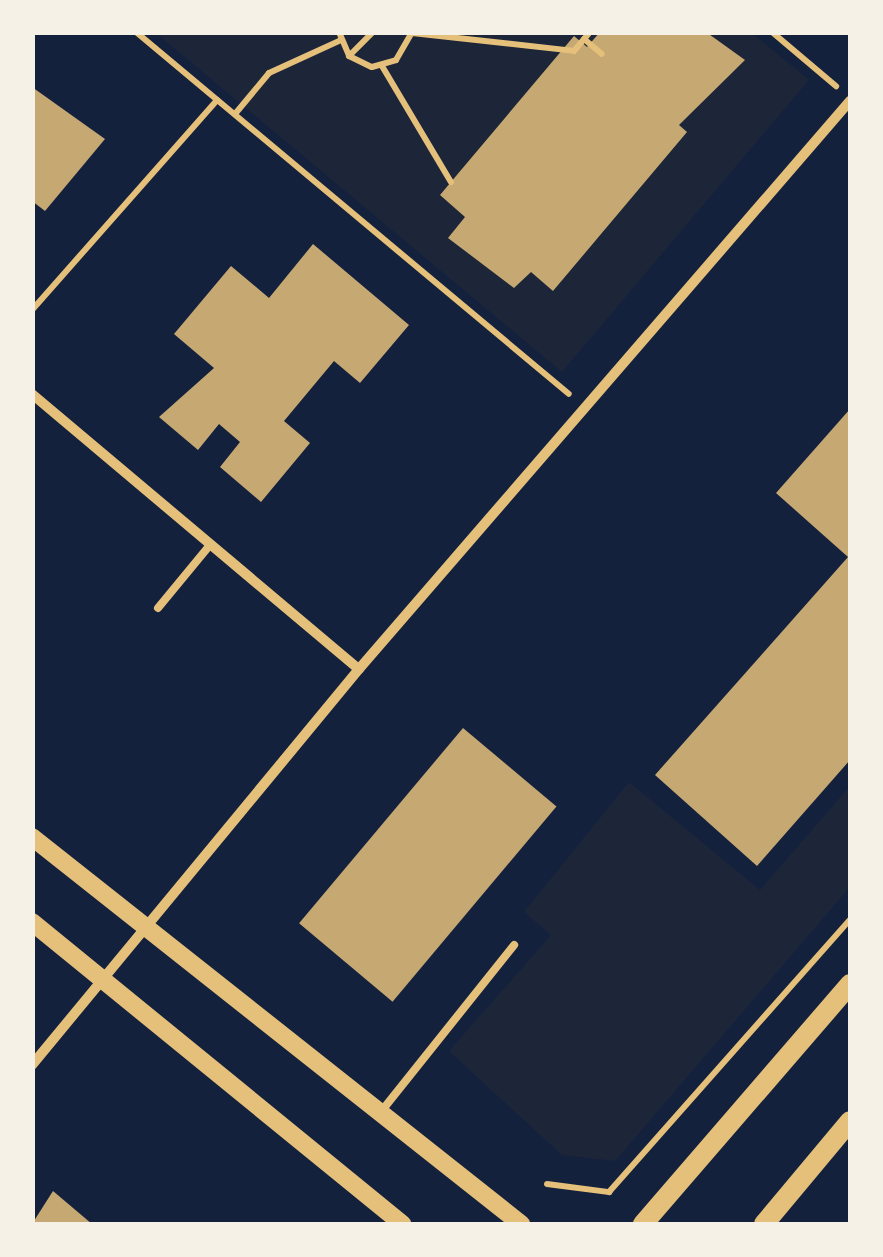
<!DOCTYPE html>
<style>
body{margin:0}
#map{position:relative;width:883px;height:1257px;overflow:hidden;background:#14213d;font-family:Rubik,sans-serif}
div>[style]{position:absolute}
.green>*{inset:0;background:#1d2539}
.building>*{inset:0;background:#c6a872;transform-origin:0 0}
.path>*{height:6px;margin:-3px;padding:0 3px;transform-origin:3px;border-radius:3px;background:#e5c07b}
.service>*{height:8px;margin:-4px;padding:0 4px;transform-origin:4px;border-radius:4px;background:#e5c07b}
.minor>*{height:10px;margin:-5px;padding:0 5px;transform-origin:5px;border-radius:5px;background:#e5c07b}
.tertiary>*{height:18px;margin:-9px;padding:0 9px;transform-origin:9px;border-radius:9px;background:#e5c07b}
.secondary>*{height:20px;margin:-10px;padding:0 10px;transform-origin:10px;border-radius:10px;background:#e5c07b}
span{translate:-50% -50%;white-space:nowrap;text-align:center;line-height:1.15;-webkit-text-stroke:8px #f6f1e7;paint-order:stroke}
.frame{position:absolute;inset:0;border:35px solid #f6f1e7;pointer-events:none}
</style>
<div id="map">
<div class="green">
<div style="clip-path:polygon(156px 33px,752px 33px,809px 80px,562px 372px)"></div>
<div style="clip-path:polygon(629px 782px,760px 890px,850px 786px,850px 887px,615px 1161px,562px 1155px,449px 1051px,551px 935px,524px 912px)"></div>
</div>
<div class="building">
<div style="clip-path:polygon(600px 32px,706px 32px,745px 60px,679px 125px,687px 132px,553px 291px,531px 272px,514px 288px,448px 238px,465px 217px,440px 195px,574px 36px,587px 47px)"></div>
<div style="clip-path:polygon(32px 87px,105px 139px,45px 211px,32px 201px)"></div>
<div style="clip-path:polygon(313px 244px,409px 325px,360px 383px,334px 361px,284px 421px,310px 443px,261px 502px,220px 467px,240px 442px,219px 424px,198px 450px,159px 417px,214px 368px,174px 334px,231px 266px,269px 298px)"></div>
<div style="clip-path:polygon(850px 409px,850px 760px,757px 866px,655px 775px,848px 557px,776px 493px)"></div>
<div style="left:463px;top:728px;width:122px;height:255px;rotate:40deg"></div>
<div style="clip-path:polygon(53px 1191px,92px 1224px,32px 1224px)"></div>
</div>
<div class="path">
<div style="left:136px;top:32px;width:564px;rotate:39.9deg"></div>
<div style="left:339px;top:32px;width:26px;rotate:67deg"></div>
<div style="left:349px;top:56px;width:25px;rotate:26deg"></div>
<div style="left:372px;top:67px;width:25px;rotate:-16deg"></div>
<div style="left:396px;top:60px;width:32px;rotate:-60deg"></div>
<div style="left:772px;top:32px;width:84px;rotate:40.2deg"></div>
<div style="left:412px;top:33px;width:163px;rotate:6.3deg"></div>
<div style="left:574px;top:51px;width:25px;rotate:-50deg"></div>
<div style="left:584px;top:39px;width:23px;rotate:40deg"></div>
<div style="left:349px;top:56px;width:34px;rotate:-45deg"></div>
<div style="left:382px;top:66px;width:135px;rotate:59.3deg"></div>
<div style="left:235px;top:114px;width:53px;rotate:-50.3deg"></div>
<div style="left:269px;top:73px;width:79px;rotate:-24.6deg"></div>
<div style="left:32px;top:310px;width:280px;rotate:-48.6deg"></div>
<div style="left:547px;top:1184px;width:63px;rotate:7.4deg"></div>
<div style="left:609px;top:1192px;width:363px;rotate:-48.5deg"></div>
</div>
<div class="service">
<div style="left:158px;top:608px;width:82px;rotate:-50.5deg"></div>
<div style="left:380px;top:1113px;width:215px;rotate:-51.4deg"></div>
</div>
<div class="minor">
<div style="left:32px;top:394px;width:427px;rotate:40.1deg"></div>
<div style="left:32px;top:1065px;width:514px;rotate:-50.45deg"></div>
<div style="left:359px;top:669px;width:751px;rotate:-49.16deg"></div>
</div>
<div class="tertiary">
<div style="left:32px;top:837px;width:624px;rotate:38.36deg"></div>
<div style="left:32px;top:922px;width:478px;rotate:39.2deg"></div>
</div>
<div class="secondary">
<div style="left:643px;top:1224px;width:317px;rotate:-49.2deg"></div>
<div style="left:764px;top:1224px;width:134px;rotate:-50.1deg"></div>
</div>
<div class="frame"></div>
</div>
